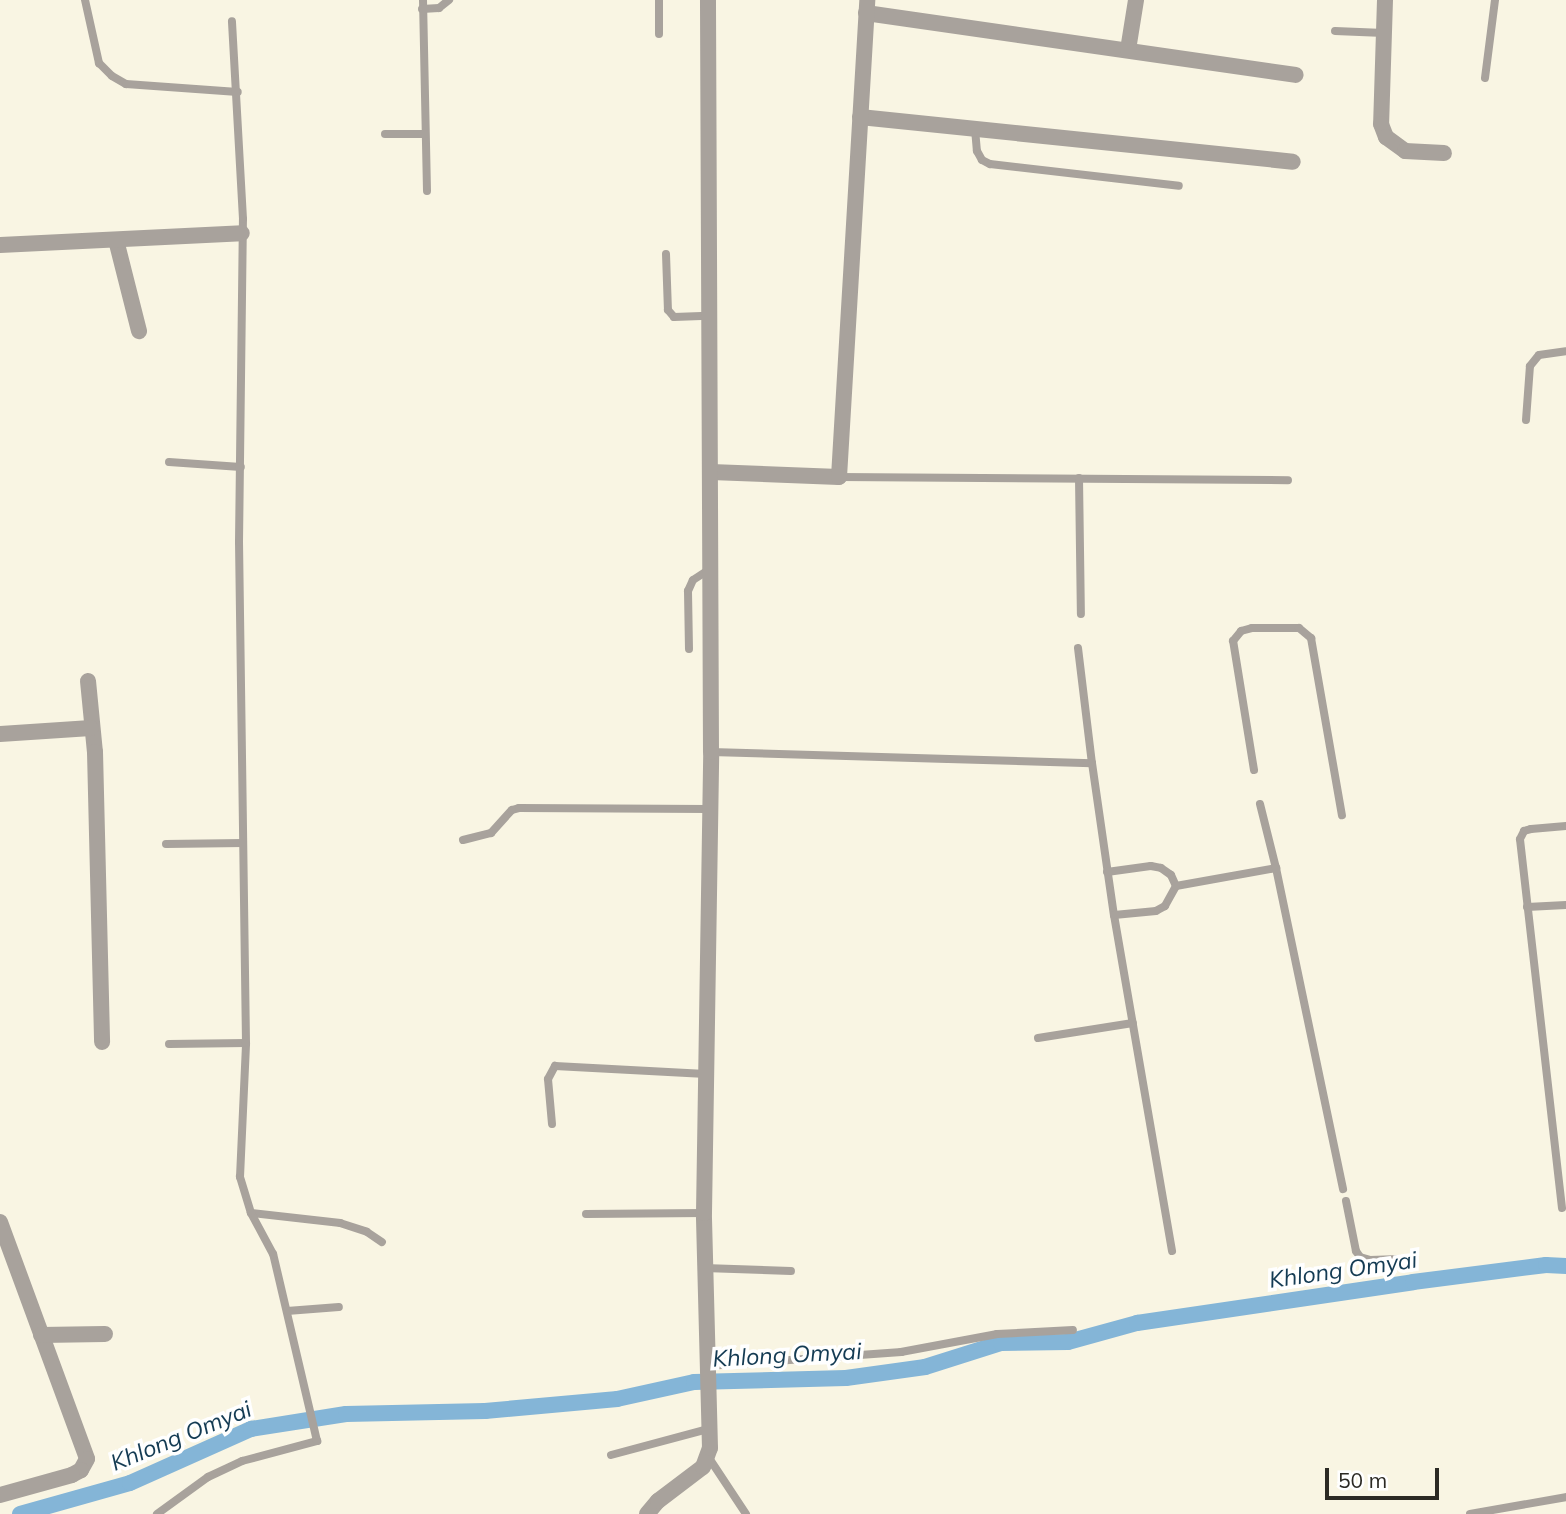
<!DOCTYPE html>
<style>
body{margin:0}
#map{position:relative;width:1566px;height:1514px;overflow:hidden;background:#f9f5e3;font-family:Mulish,sans-serif}
div>[style]{position:absolute}
.canal>*{height:16px;margin:-8px;padding:0 8px;transform-origin:8px;border-radius:8px;background:#84b5d7}
.lane>*{height:8px;margin:-4px;padding:0 4px;transform-origin:4px;border-radius:4px;background:#a8a29c}
.street>*{height:16px;margin:-8px;padding:0 8px;transform-origin:8px;border-radius:8px;background:#a8a29c}
span{translate:-50% -50%;white-space:nowrap;text-align:center;line-height:1.15;-webkit-text-stroke:7px #fff;paint-order:stroke}
.water-label{font-size:23px;color:#143b53;font-style:italic}
.scale{position:absolute;left:1325px;top:1468px;width:114px;height:32px;box-sizing:border-box;border:4px solid #2c2a24;border-top:0;padding-left:9px;font-size:21px;line-height:24px;white-space:nowrap;color:#2c2a24;-webkit-text-stroke:5px #fff;paint-order:stroke}
</style>
<div id="map">
<div class="canal">
<div style="left:20px;top:1514px;width:114px;rotate:-15.7deg"></div>
<div style="left:130px;top:1483px;width:133px;rotate:-24.1deg"></div>
<div style="left:251px;top:1429px;width:96px;rotate:-9deg"></div>
<div style="left:346px;top:1414px;width:139px;rotate:-1.2deg"></div>
<div style="left:485px;top:1411px;width:133px;rotate:-5.2deg"></div>
<div style="left:617px;top:1399px;width:79px;rotate:-12.4deg"></div>
<div style="left:694px;top:1382px;width:152px;rotate:-1.5deg"></div>
<div style="left:846px;top:1378px;width:80px;rotate:-7.9deg"></div>
<div style="left:925px;top:1367px;width:80px;rotate:-17.5deg"></div>
<div style="left:1001px;top:1343px;width:67px;rotate:-0.9deg"></div>
<div style="left:1068px;top:1342px;width:72px;rotate:-15.4deg"></div>
<div style="left:1137px;top:1323px;width:279px;rotate:-8.4deg"></div>
<div style="left:1413px;top:1282px;width:134px;rotate:-7.3deg"></div>
<div style="left:1546px;top:1265px;width:20px;rotate:3deg"></div>
</div>
<div class="lane">
<div style="left:85px;top:0;width:65px;rotate:77.5deg"></div>
<div style="left:99px;top:63px;width:18px;rotate:45deg"></div>
<div style="left:112px;top:76px;width:16px;rotate:30deg"></div>
<div style="left:126px;top:84px;width:112px;rotate:4.1deg"></div>
<div style="left:423px;top:0;width:191px;rotate:88.8deg"></div>
<div style="left:422px;top:9px;width:17px;rotate:-3deg"></div>
<div style="left:439px;top:8px;width:13px;rotate:-39deg"></div>
<div style="left:1335px;top:31px;width:49px;rotate:2.3deg"></div>
<div style="left:659px;top:34px;width:34px;rotate:-90deg"></div>
<div style="left:1485px;top:78px;width:79px;rotate:-82.7deg"></div>
<div style="left:975px;top:129px;width:22px;rotate:85deg"></div>
<div style="left:977px;top:151px;width:10px;rotate:61deg"></div>
<div style="left:982px;top:160px;width:9px;rotate:27deg"></div>
<div style="left:990px;top:164px;width:190px;rotate:6.6deg"></div>
<div style="left:385px;top:134px;width:40px"></div>
<div style="left:666px;top:254px;width:56px;rotate:88deg"></div>
<div style="left:668px;top:310px;width:9px;rotate:49deg"></div>
<div style="left:674px;top:317px;width:34px;rotate:-2deg"></div>
<div style="left:1526px;top:420px;width:54px;rotate:-85.8deg"></div>
<div style="left:1530px;top:366px;width:14px;rotate:-51deg"></div>
<div style="left:1539px;top:355px;width:27px;rotate:-8deg"></div>
<div style="left:169px;top:462px;width:72px;rotate:4deg"></div>
<div style="left:839px;top:477px;width:449px;rotate:0.4deg"></div>
<div style="left:1079px;top:478px;width:136px;rotate:89.2deg"></div>
<div style="left:1078px;top:648px;width:116px;rotate:83.1deg"></div>
<div style="left:689px;top:649px;width:58px;rotate:-91deg"></div>
<div style="left:688px;top:591px;width:12px;rotate:-66deg"></div>
<div style="left:693px;top:580px;width:20px;rotate:-33deg"></div>
<div style="left:711px;top:752px;width:381px;rotate:1.7deg"></div>
<div style="left:1092px;top:763px;width:154px;rotate:81.8deg"></div>
<div style="left:1114px;top:915px;width:341px;rotate:80.2deg"></div>
<div style="left:1254px;top:770px;width:131px;rotate:-99.2deg"></div>
<div style="left:1233px;top:641px;width:13px;rotate:-51deg"></div>
<div style="left:1241px;top:631px;width:11px;rotate:-15deg"></div>
<div style="left:1252px;top:628px;width:47px"></div>
<div style="left:1299px;top:628px;width:16px;rotate:40deg"></div>
<div style="left:1311px;top:638px;width:180px;rotate:80.1deg"></div>
<div style="left:1260px;top:804px;width:66px;rotate:76deg"></div>
<div style="left:463px;top:840px;width:29px;rotate:-14deg"></div>
<div style="left:491px;top:833px;width:31px;rotate:-48deg"></div>
<div style="left:512px;top:810px;width:7px;rotate:-16deg"></div>
<div style="left:519px;top:808px;width:189px;rotate:0.3deg"></div>
<div style="left:166px;top:844px;width:77px;rotate:-0.7deg"></div>
<div style="left:1107px;top:872px;width:44px;rotate:-7.8deg"></div>
<div style="left:1151px;top:866px;width:10px;rotate:11deg"></div>
<div style="left:1161px;top:868px;width:12px;rotate:35deg"></div>
<div style="left:1171px;top:875px;width:12px;rotate:66deg"></div>
<div style="left:1176px;top:886px;width:23px;rotate:119deg"></div>
<div style="left:1165px;top:906px;width:10px;rotate:151deg"></div>
<div style="left:1156px;top:911px;width:42px;rotate:174.6deg"></div>
<div style="left:1176px;top:886px;width:102px;rotate:-10.2deg"></div>
<div style="left:1276px;top:868px;width:328px;rotate:78.2deg"></div>
<div style="left:1527px;top:907px;width:39px;rotate:-3deg"></div>
<div style="left:1038px;top:1038px;width:96px;rotate:-9deg"></div>
<div style="left:169px;top:1044px;width:77px;rotate:-0.7deg"></div>
<div style="left:552px;top:1124px;width:45px;rotate:-95.1deg"></div>
<div style="left:548px;top:1079px;width:15px;rotate:-62deg"></div>
<div style="left:555px;top:1066px;width:151px;rotate:3deg"></div>
<div style="left:1346px;top:1201px;width:51px;rotate:78.7deg"></div>
<div style="left:1356px;top:1251px;width:7px;rotate:56deg"></div>
<div style="left:1360px;top:1257px;width:10px;rotate:17deg"></div>
<div style="left:1370px;top:1260px;width:30px;rotate:-2deg"></div>
<div style="left:1562px;top:1208px;width:371px;rotate:-96.5deg"></div>
<div style="left:1520px;top:839px;width:9px;rotate:-63deg"></div>
<div style="left:1524px;top:831px;width:7px;rotate:-16deg"></div>
<div style="left:1531px;top:829px;width:35px;rotate:-5deg"></div>
<div style="left:251px;top:1213px;width:90px;rotate:6.4deg"></div>
<div style="left:340px;top:1223px;width:28px;rotate:18deg"></div>
<div style="left:367px;top:1232px;width:18px;rotate:34deg"></div>
<div style="left:586px;top:1214px;width:118px;rotate:-0.5deg"></div>
<div style="left:704px;top:1268px;width:87px;rotate:2deg"></div>
<div style="left:287px;top:1311px;width:52px;rotate:-4.4deg"></div>
<div style="left:707px;top:1366px;width:195px;rotate:-4.1deg"></div>
<div style="left:901px;top:1352px;width:98px;rotate:-10.6deg"></div>
<div style="left:997px;top:1334px;width:76px;rotate:-3deg"></div>
<div style="left:611px;top:1455px;width:100px;rotate:-15deg"></div>
<div style="left:709px;top:1458px;width:67px;rotate:56.5deg"></div>
<div style="left:157px;top:1514px;width:63px;rotate:-36deg"></div>
<div style="left:208px;top:1477px;width:38px;rotate:-25deg"></div>
<div style="left:242px;top:1461px;width:78px;rotate:-14.9deg"></div>
<div style="left:317px;top:1441px;width:192px;rotate:-103.2deg"></div>
<div style="left:273px;top:1254px;width:47px;rotate:-118.2deg"></div>
<div style="left:251px;top:1213px;width:38px;rotate:-107deg"></div>
<div style="left:240px;top:1177px;width:134px;rotate:-87.4deg"></div>
<div style="left:246px;top:1043px;width:501px;rotate:-90.8deg"></div>
<div style="left:239px;top:542px;width:323px;rotate:-89.3deg"></div>
<div style="left:243px;top:219px;width:198px;rotate:-93.2deg"></div>
<div style="left:1470px;top:1514px;width:97px;rotate:-10deg"></div>
</div>
<div class="street">
<div style="left:1385px;top:0;width:124px;rotate:91.8deg"></div>
<div style="left:1381px;top:124px;width:14px;rotate:69deg"></div>
<div style="left:1386px;top:137px;width:24px;rotate:36deg"></div>
<div style="left:1405px;top:151px;width:39px;rotate:3deg"></div>
<div style="left:866px;top:13px;width:434px;rotate:8.2deg"></div>
<div style="left:1128px;top:50px;width:51px;rotate:-80.9deg"></div>
<div style="left:860px;top:117px;width:435px;rotate:5.9deg"></div>
<div style="left:116px;top:240px;width:94px;rotate:75.8deg"></div>
<div style="left:0;top:245px;width:242px;rotate:-2.8deg"></div>
<div style="left:711px;top:472px;width:128px;rotate:2.2deg"></div>
<div style="left:839px;top:477px;width:478px;rotate:-86.6deg"></div>
<div style="left:88px;top:681px;width:71px;rotate:84.4deg"></div>
<div style="left:95px;top:752px;width:290px;rotate:88.6deg"></div>
<div style="left:0;top:734px;width:91px;rotate:-3.8deg"></div>
<div style="left:0;top:1222px;width:252px;rotate:69.8deg"></div>
<div style="left:87px;top:1459px;width:13px;rotate:119deg"></div>
<div style="left:81px;top:1470px;width:10px;rotate:151deg"></div>
<div style="left:72px;top:1475px;width:75px;rotate:164.5deg"></div>
<div style="left:41px;top:1335px;width:64px;rotate:-0.9deg"></div>
<div style="left:647px;top:1514px;width:17px;rotate:-50deg"></div>
<div style="left:658px;top:1501px;width:56px;rotate:-37.1deg"></div>
<div style="left:703px;top:1467px;width:20px;rotate:-70deg"></div>
<div style="left:710px;top:1448px;width:235px;rotate:-91.5deg"></div>
<div style="left:704px;top:1213px;width:461px;rotate:-89.1deg"></div>
<div style="left:711px;top:752px;width:752px;rotate:-90.23deg"></div>
</div>
<div class="water-label">
<span style="left:1343px;top:1270px;rotate:-8deg">Khlong Omyai</span>
<span style="left:787px;top:1355px;rotate:-3deg">Khlong Omyai</span>
<span style="left:181px;top:1436px;rotate:-22deg">Khlong Omyai</span>
</div>
<div class="scale">50 m</div>
</div>
